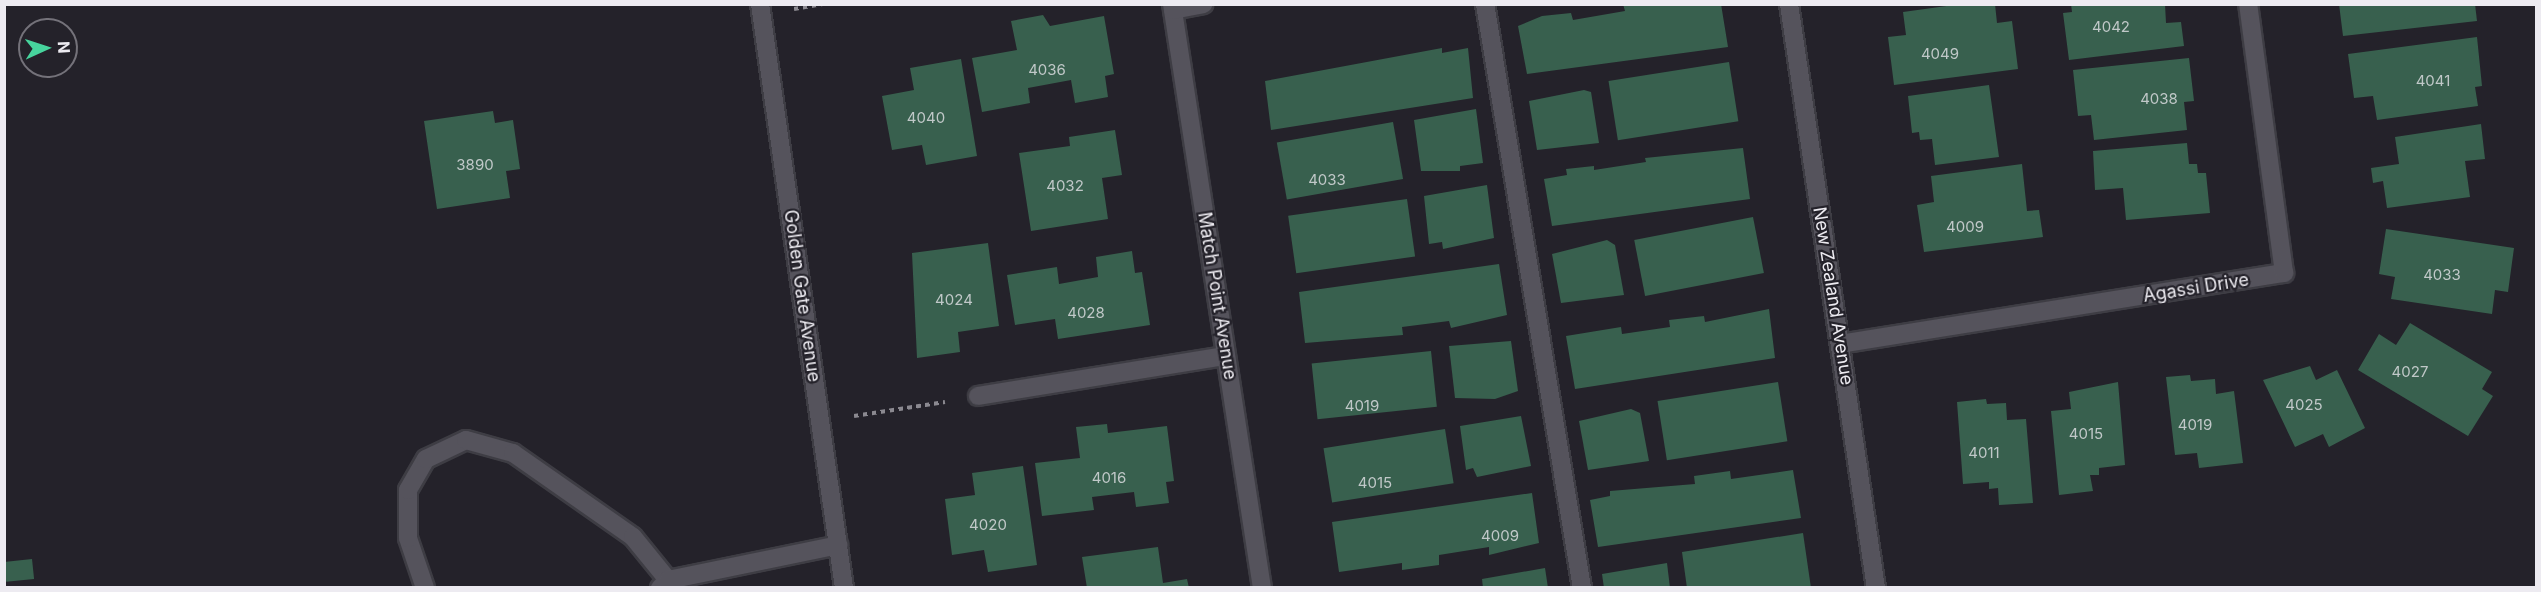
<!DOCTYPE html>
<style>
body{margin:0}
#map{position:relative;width:2541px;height:592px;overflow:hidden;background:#24222a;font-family:Inter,sans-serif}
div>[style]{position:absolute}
.building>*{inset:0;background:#38604e;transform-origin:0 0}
.path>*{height:4px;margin-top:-2px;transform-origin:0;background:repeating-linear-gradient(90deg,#8b8990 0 4.5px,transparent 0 9px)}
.roads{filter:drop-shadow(2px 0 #3e3d44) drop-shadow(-2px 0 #3e3d44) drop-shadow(0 2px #3e3d44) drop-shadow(0 -2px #3e3d44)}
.lane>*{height:18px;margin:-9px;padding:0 9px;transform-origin:9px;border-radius:9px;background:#55535c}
.street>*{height:18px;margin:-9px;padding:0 9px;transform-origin:9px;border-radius:9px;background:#55535c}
span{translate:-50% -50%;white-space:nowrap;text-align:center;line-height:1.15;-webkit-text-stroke:4.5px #24222a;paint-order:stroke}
.number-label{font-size:15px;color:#c0c8c8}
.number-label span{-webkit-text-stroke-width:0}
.street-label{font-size:18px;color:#edebf1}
.frame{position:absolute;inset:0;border:6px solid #edebf1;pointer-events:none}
.north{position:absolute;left:18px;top:18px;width:60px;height:60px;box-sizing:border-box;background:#24222a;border:2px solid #74727a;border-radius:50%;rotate:87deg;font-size:16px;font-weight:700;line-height:24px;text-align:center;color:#edebf1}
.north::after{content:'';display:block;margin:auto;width:21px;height:27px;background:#47d49d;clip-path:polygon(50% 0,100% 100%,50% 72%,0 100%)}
</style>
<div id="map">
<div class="building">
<div style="clip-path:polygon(1623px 4px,1721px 4px,1728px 47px,1527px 74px,1518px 26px,1542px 16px,1571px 13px,1573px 20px,1625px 11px)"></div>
<div style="clip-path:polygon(1961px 4px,1995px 4px,1997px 23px,2012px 21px,2018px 69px,1894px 85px,1888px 37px,1906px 35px,1903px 12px)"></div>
<div style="clip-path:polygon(2071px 4px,2165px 4px,2166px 23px,2181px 22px,2184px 46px,2069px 60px,2063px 13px,2072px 12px)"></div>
<div style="clip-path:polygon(2339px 4px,2475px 4px,2477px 21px,2343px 36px)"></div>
<div style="clip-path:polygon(1043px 15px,1050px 26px,1104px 16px,1114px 74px,1105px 76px,1108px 97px,1075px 103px,1071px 80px,1028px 88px,1030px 103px,982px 112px,972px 58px,1017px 50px,1011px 21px)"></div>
<div style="clip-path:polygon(2477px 37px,2482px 86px,2475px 87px,2478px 106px,2377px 120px,2373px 96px,2354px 98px,2348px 54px)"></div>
<div style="clip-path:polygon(1442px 48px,1442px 53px,1468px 48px,1473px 98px,1271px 130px,1265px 81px)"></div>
<div style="clip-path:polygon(2189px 58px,2194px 101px,2184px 102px,2187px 130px,2094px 140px,2091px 115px,2078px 116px,2073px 70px)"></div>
<div style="clip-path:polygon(961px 59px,977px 156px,926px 165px,922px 145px,892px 150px,882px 96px,914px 90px,910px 68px)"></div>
<div style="left:1729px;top:62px;width:60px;height:122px;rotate:81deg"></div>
<div style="clip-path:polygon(1989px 85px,1999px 157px,1935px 165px,1932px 139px,1920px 140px,1919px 132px,1912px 133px,1908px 96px)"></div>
<div style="clip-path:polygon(1584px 90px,1591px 92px,1599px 143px,1537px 150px,1529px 101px)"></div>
<div style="clip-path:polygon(1476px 109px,1483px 163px,1460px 166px,1460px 171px,1421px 171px,1414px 120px)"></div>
<div style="clip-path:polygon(493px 111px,495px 123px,513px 120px,520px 169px,506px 171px,510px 198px,437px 209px,424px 121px)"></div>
<div style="left:1393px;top:122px;width:58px;height:118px;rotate:80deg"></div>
<div style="clip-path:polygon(2481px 124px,2485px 159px,2465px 161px,2470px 197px,2387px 208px,2383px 181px,2373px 183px,2371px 168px,2399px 164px,2395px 137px)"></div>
<div style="clip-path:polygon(1115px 130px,1122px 175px,1102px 178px,1108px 219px,1031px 231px,1019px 153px,1070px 146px,1069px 137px)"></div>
<div style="clip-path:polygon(2187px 143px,2189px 164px,2197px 164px,2198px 173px,2206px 173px,2210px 213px,2126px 220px,2123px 188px,2095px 190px,2093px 151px)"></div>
<div style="clip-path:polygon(1743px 148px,1750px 199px,1552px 226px,1544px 179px,1567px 175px,1566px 169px,1594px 166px,1594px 170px,1646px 162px,1645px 158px)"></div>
<div style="clip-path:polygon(2022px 164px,2027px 211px,2039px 210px,2043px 237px,1924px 252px,1917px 205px,1934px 202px,1931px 176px)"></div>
<div style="clip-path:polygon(1487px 185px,1494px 238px,1443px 249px,1442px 242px,1429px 244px,1424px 196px)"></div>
<div style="left:1407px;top:199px;width:58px;height:120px;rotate:82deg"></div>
<div style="left:1753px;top:217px;width:57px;height:121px;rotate:79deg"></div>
<div style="clip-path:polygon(2386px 229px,2514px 248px,2508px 292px,2495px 290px,2492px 314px,2391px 299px,2395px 277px,2379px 274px)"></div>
<div style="clip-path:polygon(1607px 240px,1615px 245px,1624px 295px,1561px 303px,1552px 254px)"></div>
<div style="clip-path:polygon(988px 243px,999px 326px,958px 332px,960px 352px,917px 358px,912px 253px)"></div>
<div style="clip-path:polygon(1132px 251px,1135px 273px,1142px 272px,1150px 325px,1058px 339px,1055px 319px,1015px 325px,1007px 275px,1057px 267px,1059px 284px,1098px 277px,1096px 257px)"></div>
<div style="clip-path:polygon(1499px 264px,1507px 315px,1451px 328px,1449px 321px,1402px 327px,1403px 335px,1305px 343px,1299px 292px)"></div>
<div style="clip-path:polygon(1769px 309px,1775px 358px,1575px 389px,1566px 336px,1621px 327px,1622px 334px,1670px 327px,1669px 320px,1704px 316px,1705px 322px)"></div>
<div style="clip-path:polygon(2410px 323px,2492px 372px,2482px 389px,2493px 396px,2468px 436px,2358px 370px,2379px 334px,2396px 345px)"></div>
<div style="clip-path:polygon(1511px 341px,1518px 391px,1495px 399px,1455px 398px,1449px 346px)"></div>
<div style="left:1431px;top:351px;width:56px;height:120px;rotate:84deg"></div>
<div style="clip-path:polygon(2310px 366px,2316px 380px,2337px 370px,2365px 428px,2329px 447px,2323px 434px,2295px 447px,2263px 380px)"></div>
<div style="clip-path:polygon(2190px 375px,2191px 381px,2215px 379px,2216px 394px,2234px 391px,2243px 463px,2199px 468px,2197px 453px,2175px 455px,2166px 377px)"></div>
<div style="left:1778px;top:382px;width:60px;height:122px;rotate:81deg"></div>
<div style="clip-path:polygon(2118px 382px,2125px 465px,2099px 468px,2099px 475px,2090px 475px,2093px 491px,2059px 495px,2051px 411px,2071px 409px,2069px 392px)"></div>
<div style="clip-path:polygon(1986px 399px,1987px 404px,2006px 403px,2007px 420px,2026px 419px,2033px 503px,1999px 505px,1998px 488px,1989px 489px,1989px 482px,1963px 484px,1957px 402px)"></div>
<div style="clip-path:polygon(1631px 409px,1640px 413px,1649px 461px,1588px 470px,1579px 421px)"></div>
<div style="clip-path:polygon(1521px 416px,1531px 466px,1477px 477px,1473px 468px,1466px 470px,1460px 426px)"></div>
<div style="clip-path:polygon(1107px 424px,1108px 433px,1167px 426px,1174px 481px,1166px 482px,1169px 503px,1136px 507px,1134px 492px,1092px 497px,1094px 510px,1042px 516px,1035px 463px,1080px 458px,1076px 427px)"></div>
<div style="left:1445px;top:429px;width:55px;height:123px;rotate:81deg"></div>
<div style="clip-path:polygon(1023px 466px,1037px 565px,988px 572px,984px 550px,952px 555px,945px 499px,975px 495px,972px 473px)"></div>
<div style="clip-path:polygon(1793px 470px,1801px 518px,1598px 547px,1590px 500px,1610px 496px,1610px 491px,1695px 484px,1694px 476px,1730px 471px,1731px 479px)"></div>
<div style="clip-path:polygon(1532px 493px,1539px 543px,1489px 555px,1489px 547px,1439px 555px,1439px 565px,1402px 570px,1402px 563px,1339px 572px,1332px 522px)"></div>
<div style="clip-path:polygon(1803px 533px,1811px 588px,1687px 588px,1682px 552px)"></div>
<div style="clip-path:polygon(1158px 547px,1163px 583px,1187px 579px,1189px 588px,1087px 588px,1082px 557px)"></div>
<div style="left:32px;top:559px;width:20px;height:28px;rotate:84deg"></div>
<div style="clip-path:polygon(1667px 563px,1670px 588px,1604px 588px,1602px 574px)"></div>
<div style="clip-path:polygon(1545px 568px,1548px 588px,1483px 588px,1482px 579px)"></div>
</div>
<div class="path">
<div style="left:794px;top:9px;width:29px;rotate:-10deg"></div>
<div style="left:854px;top:416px;width:92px;rotate:-8.7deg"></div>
</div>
<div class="roads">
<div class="lane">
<div style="left:1485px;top:4px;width:592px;rotate:80.57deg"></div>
<div style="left:425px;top:588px;width:53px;rotate:-108.8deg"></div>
<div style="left:408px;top:538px;width:48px;rotate:-90deg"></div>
<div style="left:408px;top:490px;width:36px;rotate:-60deg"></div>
<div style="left:426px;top:459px;width:44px;rotate:-25.4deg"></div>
<div style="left:466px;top:440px;width:49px;rotate:15.5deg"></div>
<div style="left:513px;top:453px;width:146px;rotate:35deg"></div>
<div style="left:633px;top:537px;width:55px;rotate:50.9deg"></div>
<div style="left:660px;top:588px;width:11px;rotate:-45deg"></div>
<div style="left:668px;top:580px;width:174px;rotate:-11.6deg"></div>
</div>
<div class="street">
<div style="left:760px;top:4px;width:590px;rotate:81.81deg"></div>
<div style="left:1172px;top:4px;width:591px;rotate:81.24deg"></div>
<div style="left:1789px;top:4px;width:590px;rotate:81.53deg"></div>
<div style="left:1173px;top:10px;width:31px;rotate:-11deg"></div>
<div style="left:1840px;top:344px;width:450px;rotate:-9.1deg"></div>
<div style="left:2284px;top:273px;width:271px;rotate:-97.6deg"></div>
<div style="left:978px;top:396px;width:251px;rotate:-9.2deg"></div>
</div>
</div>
<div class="number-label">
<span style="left:2111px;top:27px">4042</span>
<span style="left:1940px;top:54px">4049</span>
<span style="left:1047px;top:70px">4036</span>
<span style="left:2433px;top:81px">4041</span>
<span style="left:2159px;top:99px">4038</span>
<span style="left:926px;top:118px">4040</span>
<span style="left:475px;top:165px">3890</span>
<span style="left:1327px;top:180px">4033</span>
<span style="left:1065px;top:186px">4032</span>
<span style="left:1965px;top:227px">4009</span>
<span style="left:2442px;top:275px">4033</span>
<span style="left:954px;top:300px">4024</span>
<span style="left:1086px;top:313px">4028</span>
<span style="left:2410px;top:372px">4027</span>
<span style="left:2304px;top:405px">4025</span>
<span style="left:1362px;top:406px">4019</span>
<span style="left:2195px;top:425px">4019</span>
<span style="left:2086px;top:434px">4015</span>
<span style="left:1984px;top:453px">4011</span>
<span style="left:1109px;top:478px">4016</span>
<span style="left:1375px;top:483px">4015</span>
<span style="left:988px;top:525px">4020</span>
<span style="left:1500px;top:536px">4009</span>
</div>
<div class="street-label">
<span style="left:2196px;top:288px;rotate:-9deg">Agassi Drive</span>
<span style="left:802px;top:296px;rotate:82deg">Golden Gate Avenue</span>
<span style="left:1217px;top:296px;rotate:81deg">Match Point Avenue</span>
<span style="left:1833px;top:296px;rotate:81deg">New Zealand Avenue</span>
</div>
<div class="frame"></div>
<div class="north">N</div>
</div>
